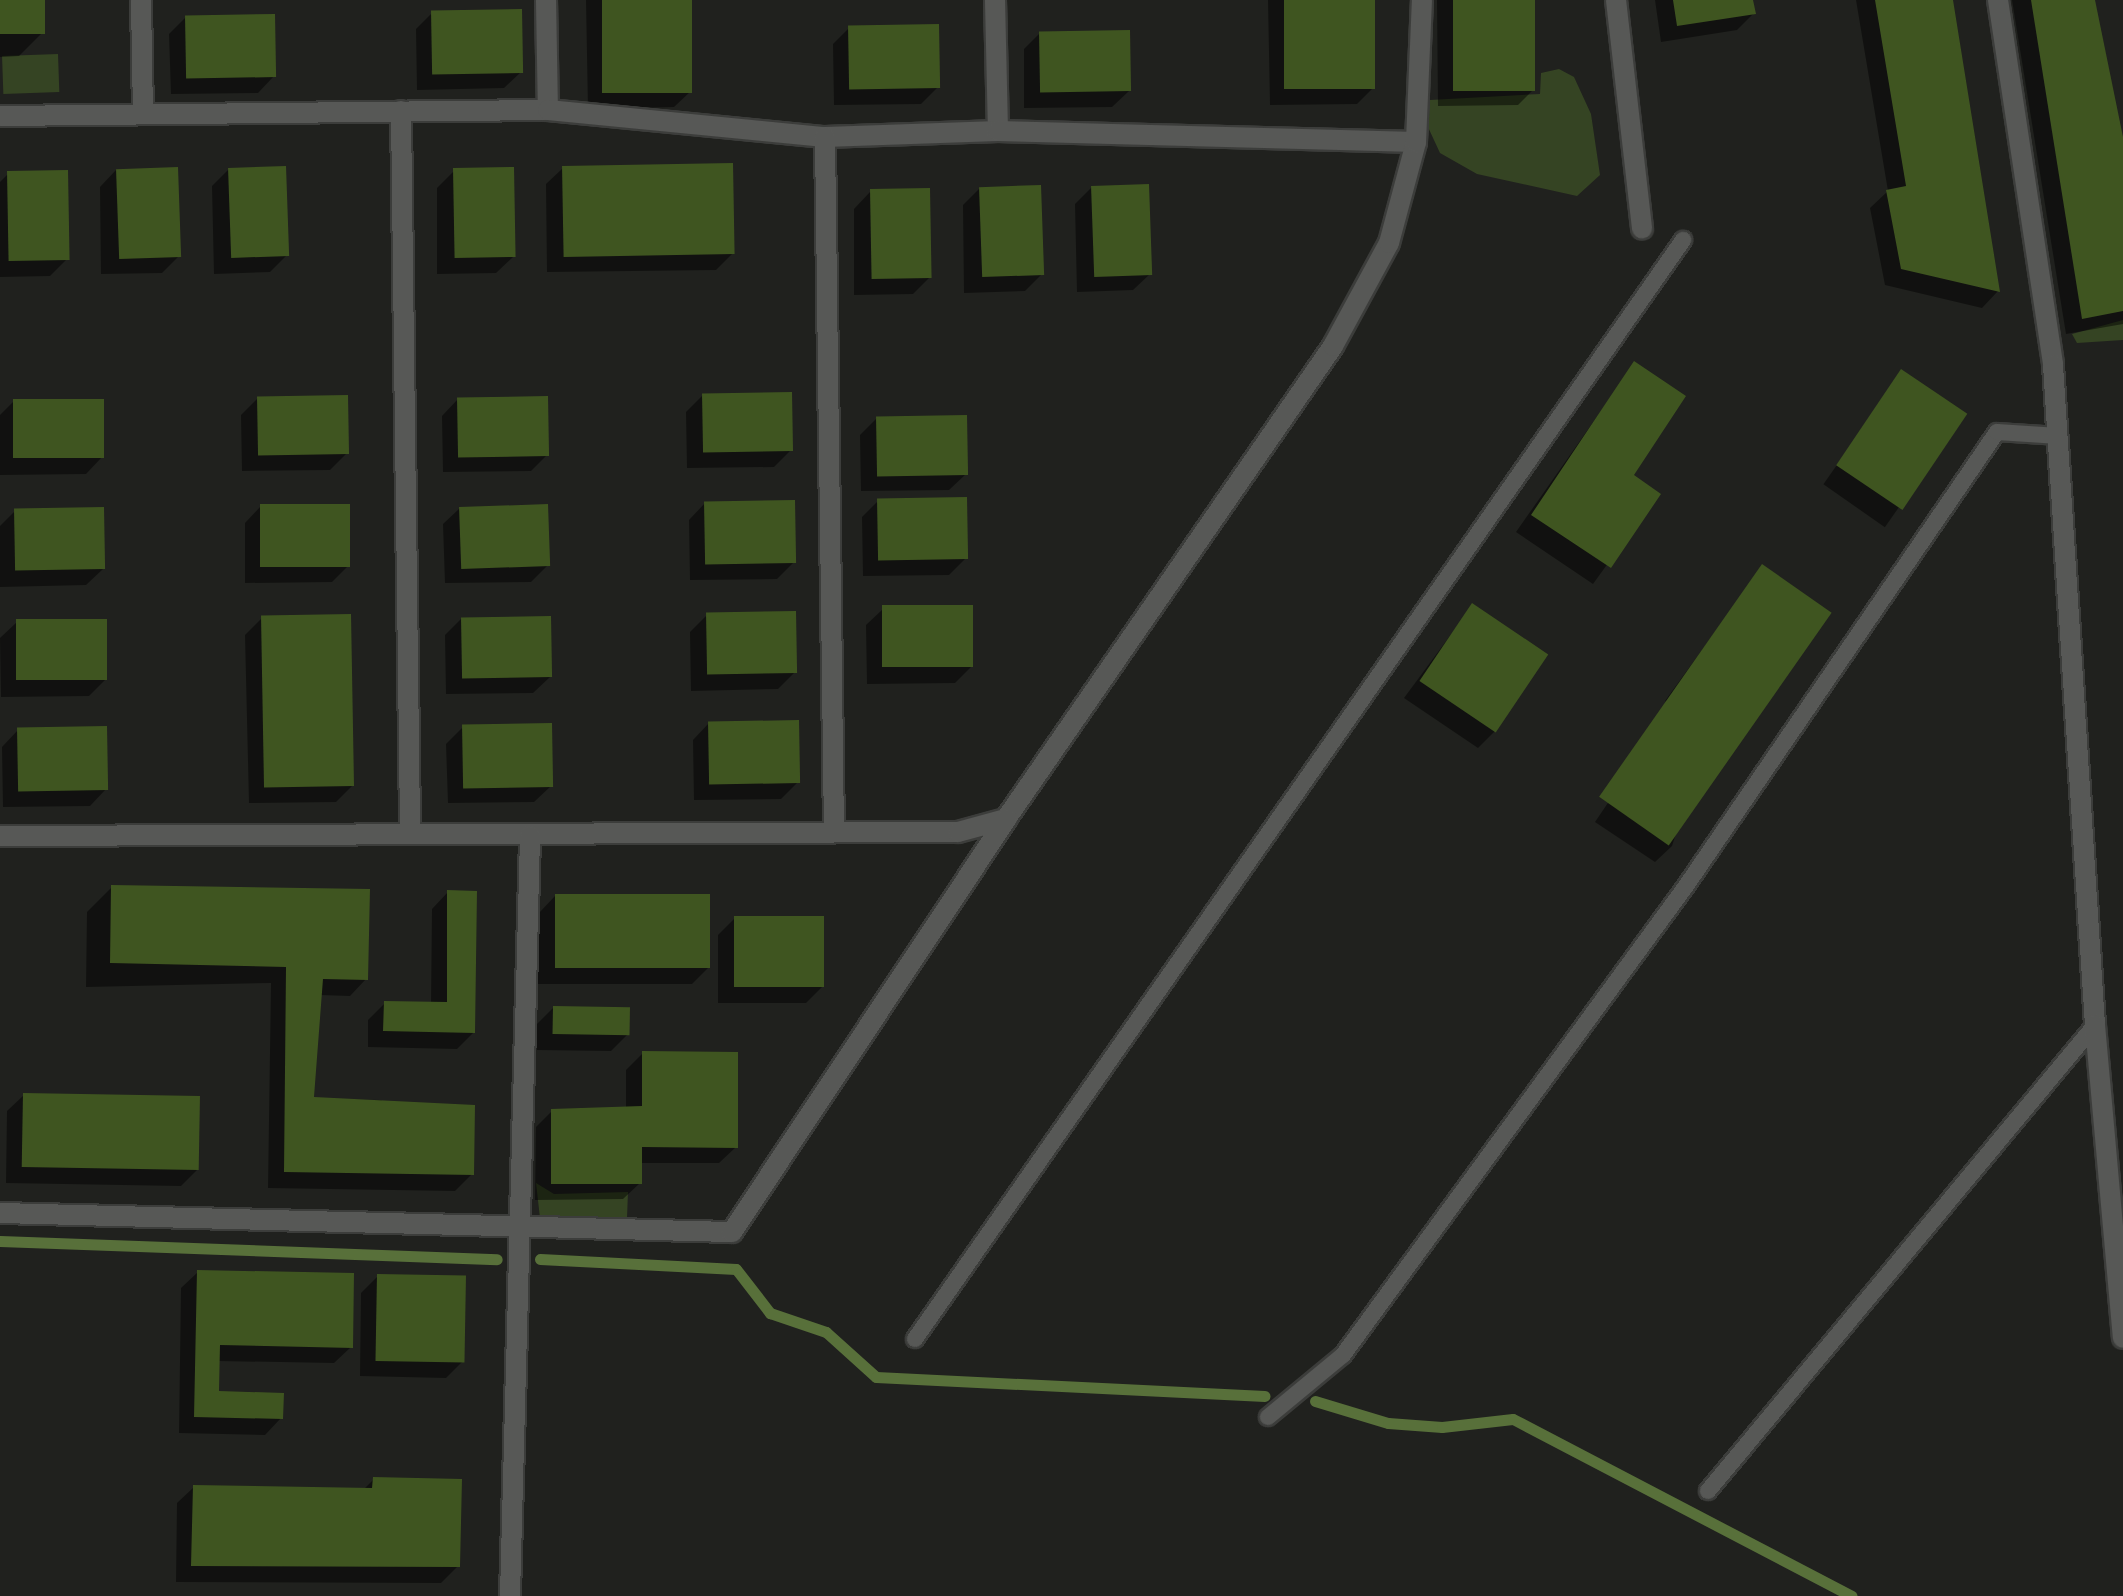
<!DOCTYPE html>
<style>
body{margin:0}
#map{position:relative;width:2123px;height:1596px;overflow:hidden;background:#20211e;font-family:Rubik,sans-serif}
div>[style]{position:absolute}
.green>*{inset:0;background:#354423;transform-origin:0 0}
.shadow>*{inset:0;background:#0007;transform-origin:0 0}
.stream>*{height:11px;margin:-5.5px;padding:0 5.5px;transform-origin:5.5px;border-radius:5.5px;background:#58703a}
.building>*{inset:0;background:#3f5520;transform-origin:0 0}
.roads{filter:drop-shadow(2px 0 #3c3d3b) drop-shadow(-2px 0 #3c3d3b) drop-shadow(0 2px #3c3d3b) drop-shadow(0 -2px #3c3d3b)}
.lane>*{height:16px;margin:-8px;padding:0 8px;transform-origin:8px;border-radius:8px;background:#575856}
.street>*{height:20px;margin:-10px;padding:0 10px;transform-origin:10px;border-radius:10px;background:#575856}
span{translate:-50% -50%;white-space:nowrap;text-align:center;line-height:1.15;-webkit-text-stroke:8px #161815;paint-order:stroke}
</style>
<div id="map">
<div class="green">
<div style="left:58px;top:54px;width:38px;height:56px;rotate:88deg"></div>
<div style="clip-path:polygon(1559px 69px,1574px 77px,1591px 114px,1600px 175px,1577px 196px,1477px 174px,1440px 153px,1427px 125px,1430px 100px,1540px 94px,1541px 73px)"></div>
<div style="clip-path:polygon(2123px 320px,2123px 340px,2077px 343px,2072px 334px)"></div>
<div style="clip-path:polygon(536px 1183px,554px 1194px,628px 1192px,627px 1218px,540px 1218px)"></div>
</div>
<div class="shadow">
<div style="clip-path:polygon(0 0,43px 0,44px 31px,19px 56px,0 57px)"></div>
<div style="clip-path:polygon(586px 0,690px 0,691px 91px,674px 107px,588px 109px)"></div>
<div style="clip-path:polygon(1268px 0,1372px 0,1374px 87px,1357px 104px,1270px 105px)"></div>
<div style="clip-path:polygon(1437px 0,1532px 0,1534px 89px,1518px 105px,1438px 106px)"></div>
<div style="clip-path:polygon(1655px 0,1751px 0,1754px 13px,1737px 30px,1661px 42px)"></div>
<div style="clip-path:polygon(1856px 0,1951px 0,1998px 291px,1982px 308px,1885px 285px,1870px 208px,1888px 191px)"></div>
<div style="clip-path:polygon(2012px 0,2090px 0,2123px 152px,2123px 324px,2066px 334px)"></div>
<div style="clip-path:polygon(432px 13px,521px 72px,504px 88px,417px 90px,416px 29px)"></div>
<div style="clip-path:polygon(186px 17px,274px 76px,258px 93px,171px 94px,169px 34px)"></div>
<div style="clip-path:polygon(849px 28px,938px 87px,921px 104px,834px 105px,833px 44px)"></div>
<div style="clip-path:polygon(1040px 33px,1129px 91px,1112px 107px,1024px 108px,1024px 49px)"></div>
<div style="clip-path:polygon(563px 168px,733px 253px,716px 270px,547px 272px,546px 184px)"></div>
<div style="clip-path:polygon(229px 169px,286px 256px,270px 272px,214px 274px,212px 186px)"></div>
<div style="clip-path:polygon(116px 170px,179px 256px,162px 273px,101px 274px,100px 187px)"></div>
<div style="clip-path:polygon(454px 171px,513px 257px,496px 273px,437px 274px,437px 188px)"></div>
<div style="clip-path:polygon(8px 174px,67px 259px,50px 276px,0 277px,0 182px)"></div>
<div style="clip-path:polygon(1092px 187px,1150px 274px,1133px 290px,1077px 292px,1075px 204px)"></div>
<div style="clip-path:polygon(980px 188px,1042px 274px,1025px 291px,964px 293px,963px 205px)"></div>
<div style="clip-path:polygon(870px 192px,930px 277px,913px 294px,854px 295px,854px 209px)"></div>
<div style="clip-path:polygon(1634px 364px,1631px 476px,1658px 494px,1593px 584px,1516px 532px)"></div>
<div style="left:1902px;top:372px;width:75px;height:137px;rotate:35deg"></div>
<div style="clip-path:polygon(703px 395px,791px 450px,774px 467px,687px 468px,686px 412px)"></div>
<div style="clip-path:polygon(258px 398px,347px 453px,330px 470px,242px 471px,241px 415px)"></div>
<div style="clip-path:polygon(458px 399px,547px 455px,531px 471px,443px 472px,442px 416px)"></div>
<div style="clip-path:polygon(13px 402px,102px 457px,86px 474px,0 475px,0 415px)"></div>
<div style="clip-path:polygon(877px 418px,966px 474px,949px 490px,861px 491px,860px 435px)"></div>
<div style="clip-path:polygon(878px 501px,966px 558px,949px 575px,863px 576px,862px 517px)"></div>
<div style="clip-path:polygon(705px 503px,794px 562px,777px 579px,690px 580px,689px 520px)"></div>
<div style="clip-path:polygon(261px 506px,349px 565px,332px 582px,245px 583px,245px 523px)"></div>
<div style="clip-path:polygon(460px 508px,548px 565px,531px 582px,445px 583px,443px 524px)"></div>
<div style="clip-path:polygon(15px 511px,103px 569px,86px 585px,0 587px,0 526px)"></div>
<div style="clip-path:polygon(1762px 567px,1672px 846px,1655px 862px,1595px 822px,1673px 707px,1665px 701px)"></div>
<div style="clip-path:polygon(1472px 606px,1495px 731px,1478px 748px,1404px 698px)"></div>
<div style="clip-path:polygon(883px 609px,971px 667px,955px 683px,867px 684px,866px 625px)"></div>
<div style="clip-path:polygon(707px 615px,795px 672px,778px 689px,691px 691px,690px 632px)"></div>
<div style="clip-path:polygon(262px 618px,353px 785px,336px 802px,249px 803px,245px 635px)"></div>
<div style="clip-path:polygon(461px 619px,550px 677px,533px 693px,446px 694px,445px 635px)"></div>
<div style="clip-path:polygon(17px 622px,105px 680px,89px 696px,1px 697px,0 638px)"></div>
<div style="clip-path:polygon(709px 723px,798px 782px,781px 799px,694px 800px,693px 740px)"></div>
<div style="clip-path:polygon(463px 727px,551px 786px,534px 802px,448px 803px,446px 744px)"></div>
<div style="clip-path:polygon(18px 730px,106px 789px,90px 806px,3px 807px,2px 747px)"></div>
<div style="clip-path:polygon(112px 887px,366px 979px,350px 996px,320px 995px,312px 1099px,381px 1100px,472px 1174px,455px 1191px,268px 1188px,271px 983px,86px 987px,87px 912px)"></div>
<div style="clip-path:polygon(448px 892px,473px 1033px,457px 1049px,368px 1047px,368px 1020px,385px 1003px,431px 1004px,432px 909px)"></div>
<div style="clip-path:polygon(555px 896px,709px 967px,692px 984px,537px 984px,539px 913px)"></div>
<div style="clip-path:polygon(735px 918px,823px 986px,806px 1003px,718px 1003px,718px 935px)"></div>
<div style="clip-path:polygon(553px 1008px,628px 1034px,611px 1051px,537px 1050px,537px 1024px)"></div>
<div style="clip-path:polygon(643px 1053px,736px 1147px,719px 1163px,640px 1163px,640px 1183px,623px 1199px,535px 1200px,536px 1127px,552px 1111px,626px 1109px,626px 1070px)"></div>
<div style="clip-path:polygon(24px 1095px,197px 1170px,181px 1186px,6px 1183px,7px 1111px)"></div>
<div style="clip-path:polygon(198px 1272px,351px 1347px,334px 1363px,218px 1361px,217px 1393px,281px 1418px,265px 1435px,179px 1433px,181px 1288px)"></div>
<div style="clip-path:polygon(378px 1276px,462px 1362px,446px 1378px,360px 1376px,361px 1293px)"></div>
<div style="clip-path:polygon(374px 1479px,458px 1566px,441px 1583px,176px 1582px,177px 1503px,194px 1487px,363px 1490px)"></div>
</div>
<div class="stream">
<div style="left:0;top:1241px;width:497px;rotate:2.1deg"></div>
<div style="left:540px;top:1259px;width:196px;rotate:2.9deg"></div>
<div style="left:736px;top:1269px;width:56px;rotate:52.3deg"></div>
<div style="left:770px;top:1313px;width:59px;rotate:18.7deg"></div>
<div style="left:826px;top:1332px;width:67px;rotate:42deg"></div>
<div style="left:876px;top:1377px;width:389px;rotate:2.8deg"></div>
<div style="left:1315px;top:1401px;width:76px;rotate:16.8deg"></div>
<div style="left:1388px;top:1423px;width:54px;rotate:4.2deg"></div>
<div style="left:1442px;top:1427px;width:71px;rotate:-6.4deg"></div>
<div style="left:1513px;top:1419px;width:382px;rotate:27.6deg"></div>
</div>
<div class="building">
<div style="left:0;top:0;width:45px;height:34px"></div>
<div style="left:602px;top:0;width:90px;height:93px"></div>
<div style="left:1284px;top:0;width:91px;height:89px"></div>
<div style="left:1453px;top:0;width:82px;height:91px"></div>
<div style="clip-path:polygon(1673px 0,1753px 0,1756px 14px,1677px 26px)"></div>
<div style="clip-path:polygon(1875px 0,1953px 0,2000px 292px,1901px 269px,1886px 190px,1906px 186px)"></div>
<div style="clip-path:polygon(2031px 0,2095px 0,2123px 137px,2123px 311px,2082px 319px)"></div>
<div style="left:522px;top:9px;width:64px;height:91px;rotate:89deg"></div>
<div style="left:275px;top:14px;width:63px;height:90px;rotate:89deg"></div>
<div style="left:939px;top:24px;width:64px;height:91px;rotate:89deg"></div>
<div style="left:1130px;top:30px;width:61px;height:91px;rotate:89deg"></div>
<div style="left:733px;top:163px;width:91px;height:171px;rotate:89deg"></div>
<div style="left:286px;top:166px;width:90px;height:58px;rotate:88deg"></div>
<div style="left:178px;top:167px;width:90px;height:62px;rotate:88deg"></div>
<div style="left:514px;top:167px;width:90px;height:61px;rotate:89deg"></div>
<div style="left:68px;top:170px;width:90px;height:61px;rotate:89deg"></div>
<div style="left:1149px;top:184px;width:91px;height:58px;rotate:88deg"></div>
<div style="left:1041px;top:185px;width:90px;height:62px;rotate:88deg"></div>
<div style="left:930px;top:188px;width:90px;height:60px;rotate:89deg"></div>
<div style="clip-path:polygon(1634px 361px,1686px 396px,1634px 475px,1661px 494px,1611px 568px,1531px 515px)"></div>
<div style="left:1901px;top:369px;width:80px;height:116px;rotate:34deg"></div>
<div style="left:792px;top:392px;width:59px;height:90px;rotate:89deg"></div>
<div style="left:348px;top:395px;width:59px;height:91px;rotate:89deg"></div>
<div style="left:548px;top:396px;width:60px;height:91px;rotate:89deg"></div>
<div style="left:104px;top:399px;width:59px;height:91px;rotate:90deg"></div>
<div style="left:967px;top:415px;width:60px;height:91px;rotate:89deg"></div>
<div style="left:967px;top:497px;width:62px;height:90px;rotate:89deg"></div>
<div style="left:795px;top:500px;width:63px;height:91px;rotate:89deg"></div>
<div style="left:260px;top:504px;width:90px;height:63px"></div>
<div style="left:548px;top:504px;width:62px;height:89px;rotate:88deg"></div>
<div style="left:104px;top:507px;width:62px;height:90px;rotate:89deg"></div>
<div style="left:1762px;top:564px;width:85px;height:284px;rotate:35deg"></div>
<div style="left:1472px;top:603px;width:92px;height:94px;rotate:34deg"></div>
<div style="left:973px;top:605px;width:62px;height:91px;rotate:90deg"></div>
<div style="left:796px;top:611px;width:62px;height:90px;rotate:89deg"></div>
<div style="left:351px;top:614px;width:172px;height:90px;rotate:89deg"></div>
<div style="left:551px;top:616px;width:61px;height:90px;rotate:89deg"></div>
<div style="left:107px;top:619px;width:61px;height:91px;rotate:90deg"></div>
<div style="left:799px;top:720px;width:63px;height:91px;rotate:89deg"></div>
<div style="left:552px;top:723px;width:64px;height:90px;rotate:89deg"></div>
<div style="left:107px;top:726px;width:64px;height:90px;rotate:89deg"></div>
<div style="clip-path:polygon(111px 885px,370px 889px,368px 980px,323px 979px,314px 1097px,475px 1105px,474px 1175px,284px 1172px,286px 967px,110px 963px)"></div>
<div style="clip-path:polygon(447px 890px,477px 891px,475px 1033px,383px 1031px,384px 1001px,447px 1002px)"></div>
<div style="left:555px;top:894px;width:155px;height:74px"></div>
<div style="left:734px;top:916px;width:90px;height:71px"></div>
<div style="left:553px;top:1006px;width:77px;height:28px;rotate:1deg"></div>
<div style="clip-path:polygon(642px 1051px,738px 1052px,738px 1148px,642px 1147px,642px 1184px,551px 1184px,551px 1109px,642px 1106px)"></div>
<div style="left:23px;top:1093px;width:177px;height:74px;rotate:1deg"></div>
<div style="clip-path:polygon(197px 1270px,354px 1273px,353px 1348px,220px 1345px,219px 1391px,284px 1393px,283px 1419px,194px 1417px)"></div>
<div style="left:377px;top:1274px;width:89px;height:87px;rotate:1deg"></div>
<div style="clip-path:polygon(373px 1477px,462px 1479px,460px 1567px,191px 1566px,193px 1485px,372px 1488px)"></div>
</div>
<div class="roads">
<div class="lane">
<div style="left:915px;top:1339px;width:1341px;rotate:-55.05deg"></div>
<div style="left:1268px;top:1417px;width:97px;rotate:-39.6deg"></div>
<div style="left:1343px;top:1355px;width:581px;rotate:-53.82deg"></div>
<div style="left:1686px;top:886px;width:550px;rotate:-55.59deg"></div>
<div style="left:1997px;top:432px;width:62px;rotate:3.7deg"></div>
<div style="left:1708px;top:1491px;width:606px;rotate:-50.29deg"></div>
</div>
<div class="street">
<div style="left:141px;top:0;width:114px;rotate:89deg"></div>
<div style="left:546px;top:0;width:110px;rotate:89deg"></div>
<div style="left:995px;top:0;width:131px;rotate:88.7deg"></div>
<div style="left:1616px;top:0;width:230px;rotate:83.5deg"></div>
<div style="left:1998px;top:0;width:369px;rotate:81.4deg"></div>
<div style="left:2053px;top:365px;width:661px;rotate:86.36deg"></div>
<div style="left:2095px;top:1025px;width:314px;rotate:84.9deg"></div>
<div style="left:401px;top:111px;width:720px;rotate:89.28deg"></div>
<div style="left:0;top:116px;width:548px;rotate:-0.63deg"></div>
<div style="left:548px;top:110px;width:278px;rotate:5.6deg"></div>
<div style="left:825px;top:137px;width:173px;rotate:-2deg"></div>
<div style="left:998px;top:131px;width:418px;rotate:1.5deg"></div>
<div style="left:825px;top:137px;width:695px;rotate:89.26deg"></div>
<div style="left:0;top:836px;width:958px;rotate:-0.24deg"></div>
<div style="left:958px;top:832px;width:50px;rotate:-15.2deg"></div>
<div style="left:1006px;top:819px;width:575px;rotate:-55.34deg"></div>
<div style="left:1333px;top:346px;width:117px;rotate:-61.5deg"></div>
<div style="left:1389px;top:243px;width:105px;rotate:-75deg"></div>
<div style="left:1416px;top:142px;width:142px;rotate:-87.6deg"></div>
<div style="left:0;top:1213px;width:732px;rotate:1.49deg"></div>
<div style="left:732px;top:1232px;width:496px;rotate:-56.4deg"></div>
<div style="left:510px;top:1596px;width:760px;rotate:-88.49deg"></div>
</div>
</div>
</div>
